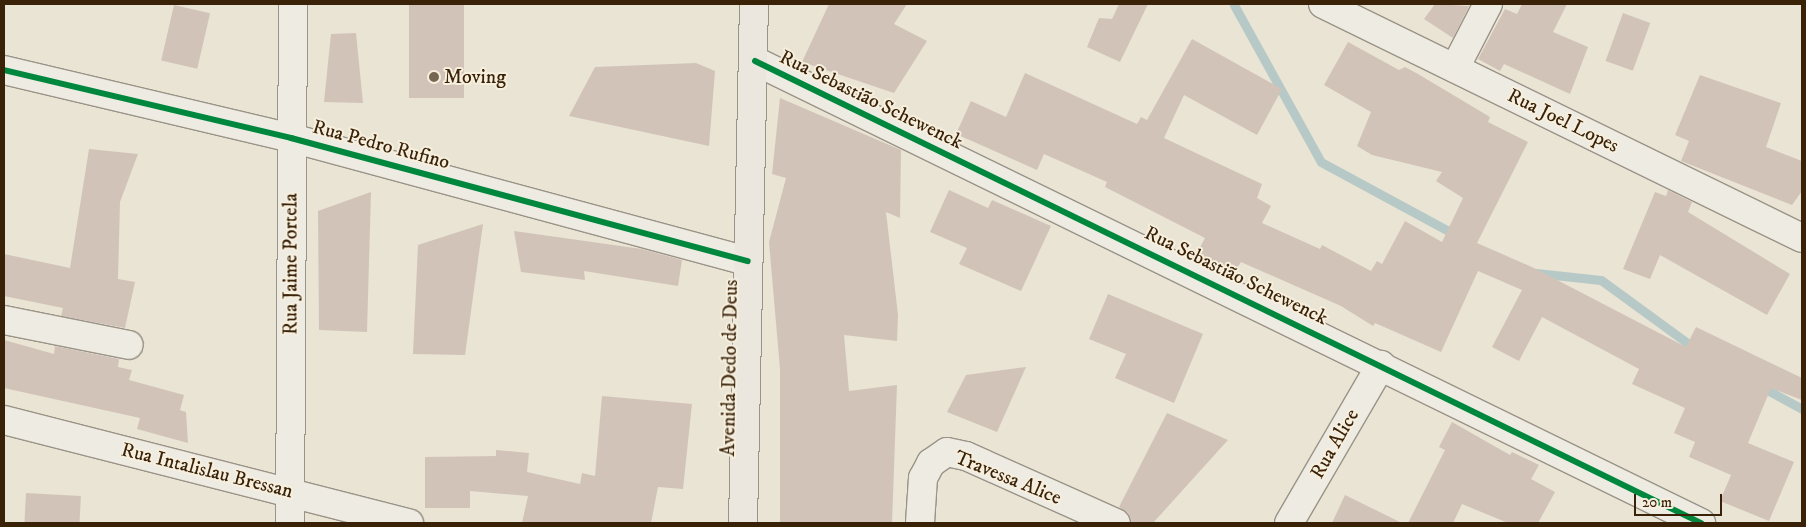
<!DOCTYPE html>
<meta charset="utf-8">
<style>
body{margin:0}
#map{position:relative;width:1806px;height:527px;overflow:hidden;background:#eae4d4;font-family:"IM FELL DW Pica",serif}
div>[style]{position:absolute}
.stream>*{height:9px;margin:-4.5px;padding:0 4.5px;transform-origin:4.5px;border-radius:4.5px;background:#b6c9c7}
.building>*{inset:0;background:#d2c3b9;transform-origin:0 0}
.roads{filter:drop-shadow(1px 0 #9a9387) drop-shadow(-1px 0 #9a9387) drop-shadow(0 1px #9a9387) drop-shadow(0 -1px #9a9387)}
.minor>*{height:28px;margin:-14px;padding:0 14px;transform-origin:14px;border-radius:14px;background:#eeebe3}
.major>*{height:28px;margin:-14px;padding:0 14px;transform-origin:14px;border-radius:14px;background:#ebe7df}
.cycleway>*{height:6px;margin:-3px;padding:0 3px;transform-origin:3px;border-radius:3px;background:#00873e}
.dots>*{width:14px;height:14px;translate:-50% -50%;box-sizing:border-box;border:2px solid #f7efde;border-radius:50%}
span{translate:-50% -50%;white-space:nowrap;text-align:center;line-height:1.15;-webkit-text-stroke:4px #f7efde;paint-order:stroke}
.poi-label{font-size:20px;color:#392208}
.left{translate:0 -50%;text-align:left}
.street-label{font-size:20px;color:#392208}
.frame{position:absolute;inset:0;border:5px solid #392208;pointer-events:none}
.scale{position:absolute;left:1634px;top:494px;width:88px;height:22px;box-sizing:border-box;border:2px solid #392208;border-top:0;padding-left:6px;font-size:15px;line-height:18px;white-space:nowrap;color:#392208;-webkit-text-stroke:4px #f7efde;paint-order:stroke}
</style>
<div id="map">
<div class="stream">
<div style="left:1234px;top:5px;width:179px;rotate:61deg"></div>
<div style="left:1321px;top:162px;width:156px;rotate:28.4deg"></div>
<div style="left:1536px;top:273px;width:65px;rotate:6.1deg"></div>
<div style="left:1601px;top:280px;width:119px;rotate:36.1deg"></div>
<div style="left:1760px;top:386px;width:48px;rotate:28.7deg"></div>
</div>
<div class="building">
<div style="left:409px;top:4px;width:55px;height:94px"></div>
<div style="clip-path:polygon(829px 4px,907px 4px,894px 24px,927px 41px,894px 93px,802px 62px)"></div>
<div style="clip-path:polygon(1119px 4px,1148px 4px,1120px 62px,1087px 47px,1099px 18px,1112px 19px)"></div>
<div style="clip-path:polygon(1435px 4px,1469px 6px,1453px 38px,1424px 19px)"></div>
<div style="clip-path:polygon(1522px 4px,1567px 4px,1553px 32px,1588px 47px,1570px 94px,1504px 64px,1500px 71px,1478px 59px,1505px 9px,1517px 14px)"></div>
<div style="left:174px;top:5px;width:37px;height:57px;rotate:13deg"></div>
<div style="left:1623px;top:13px;width:29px;height:51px;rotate:20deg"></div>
<div style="clip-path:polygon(356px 33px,363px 103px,324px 102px,331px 34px)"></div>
<div style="clip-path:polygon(1192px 39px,1282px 89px,1257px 135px,1184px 95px,1164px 138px,1262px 184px,1257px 198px,1271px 206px,1262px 223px,1320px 249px,1322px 245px,1371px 271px,1377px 261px,1382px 264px,1405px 221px,1442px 242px,1463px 198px,1436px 181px,1442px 172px,1372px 155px,1357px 146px,1371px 112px,1324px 85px,1348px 42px,1399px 70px,1405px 67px,1418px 74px,1490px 117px,1488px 122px,1528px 142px,1477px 243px,1534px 268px,1686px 347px,1696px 327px,1802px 378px,1802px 400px,1771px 388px,1748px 443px,1794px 462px,1769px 521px,1720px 501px,1731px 475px,1689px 457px,1695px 442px,1674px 433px,1685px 408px,1632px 384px,1639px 369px,1542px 317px,1519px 361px,1492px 347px,1522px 290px,1478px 271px,1441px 352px,1375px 323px,1373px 326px,1341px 306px,1241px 262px,1234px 273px,1197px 253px,1205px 238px,1105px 187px,1107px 182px,1044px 154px,1037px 170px,956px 134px,971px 101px,1006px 117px,1025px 73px,1137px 124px,1141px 117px,1147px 120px)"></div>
<div style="clip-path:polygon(696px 63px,715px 71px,709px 146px,569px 116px,595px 67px)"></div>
<div style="clip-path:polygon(1700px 75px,1781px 103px,1766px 147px,1802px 161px,1802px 191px,1792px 205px,1681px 161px,1689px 141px,1675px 135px)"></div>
<div style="clip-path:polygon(780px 98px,901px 150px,900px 218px,886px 212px,898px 315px,897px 341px,844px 335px,849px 391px,897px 385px,892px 523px,780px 523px,780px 369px,769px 242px,786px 178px,772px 174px)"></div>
<div style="clip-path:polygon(89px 149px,138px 154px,120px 202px,118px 279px,135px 282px,125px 328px,61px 316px,63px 308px,4px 296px,4px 254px,70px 268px)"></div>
<div style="clip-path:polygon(949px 190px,988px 208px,992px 200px,1051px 226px,1021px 291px,959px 264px,967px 248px,930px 232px)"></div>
<div style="clip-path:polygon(1668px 190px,1692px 202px,1688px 212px,1790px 274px,1767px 315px,1660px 255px,1650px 279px,1623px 269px,1655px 192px,1666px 196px)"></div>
<div style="clip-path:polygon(371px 192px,367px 332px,319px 330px,318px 211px)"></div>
<div style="clip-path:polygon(483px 224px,465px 355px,413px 354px,418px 245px)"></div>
<div style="clip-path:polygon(514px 231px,642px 249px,682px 260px,678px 286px,584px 271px,585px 280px,521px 272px)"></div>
<div style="clip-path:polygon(1108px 294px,1203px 334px,1174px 403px,1115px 378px,1126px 354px,1089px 339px)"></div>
<div style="clip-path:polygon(4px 340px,54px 354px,55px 346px,119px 359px,118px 367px,132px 370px,129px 380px,184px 395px,180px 410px,186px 412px,188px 443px,137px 429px,140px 418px,4px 388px)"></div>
<div style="clip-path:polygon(1026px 367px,997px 432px,947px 412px,966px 375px)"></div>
<div style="clip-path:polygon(602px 396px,692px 404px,683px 489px,658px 487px,651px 523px,522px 523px,528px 496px,470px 491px,470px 508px,425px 508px,425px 457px,496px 456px,496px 450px,529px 453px,527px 472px,580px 484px,582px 473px,595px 476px)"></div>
<div style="clip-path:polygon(1167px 413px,1228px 440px,1153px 523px,1131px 523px,1128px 513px,1119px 507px)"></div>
<div style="clip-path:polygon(1452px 422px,1510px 455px,1512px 452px,1539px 465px,1531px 479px,1555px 492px,1538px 523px,1508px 523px,1462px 504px,1453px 523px,1408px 523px,1445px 450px,1439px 447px)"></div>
<div style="left:26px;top:493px;width:55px;height:30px;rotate:3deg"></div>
<div style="clip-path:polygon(1345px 495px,1402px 523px,1332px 523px)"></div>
</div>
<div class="roads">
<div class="minor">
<div style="left:1323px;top:4px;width:533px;rotate:26.04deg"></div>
<div style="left:755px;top:61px;width:1053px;rotate:26.03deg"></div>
<div style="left:1455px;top:68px;width:72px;rotate:-62.7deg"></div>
<div style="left:4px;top:70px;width:295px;rotate:13.3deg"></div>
<div style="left:291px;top:138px;width:473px;rotate:15.1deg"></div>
<div style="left:4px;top:320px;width:127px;rotate:11.3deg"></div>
<div style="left:4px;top:420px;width:418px;rotate:14.3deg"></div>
<div style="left:290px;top:523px;width:519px;rotate:-89.67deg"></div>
<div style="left:920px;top:523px;width:45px;rotate:-86.2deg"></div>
<div style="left:923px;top:478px;width:17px;rotate:-62deg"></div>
<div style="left:931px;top:463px;width:19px;rotate:-35deg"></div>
<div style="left:947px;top:452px;width:19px;rotate:12deg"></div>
<div style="left:966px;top:456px;width:164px;rotate:24.1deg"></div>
<div style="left:1289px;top:523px;width:183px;rotate:-59.8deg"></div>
</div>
<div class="major">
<div style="left:743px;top:523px;width:519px;rotate:-88.79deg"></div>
</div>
</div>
<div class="cycleway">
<div style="left:755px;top:61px;width:1053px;rotate:26.03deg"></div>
<div style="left:4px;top:70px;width:295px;rotate:13.3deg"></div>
<div style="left:291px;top:138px;width:473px;rotate:15.1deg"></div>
</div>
<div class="dots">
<div style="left:434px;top:77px;background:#77664f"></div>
</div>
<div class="poi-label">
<span class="left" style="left:444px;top:77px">Moving</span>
</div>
<div class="street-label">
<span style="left:871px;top:100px;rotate:26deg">Rua Sebastião Schewenck</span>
<span style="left:1563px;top:121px;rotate:26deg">Rua Joel Lopes</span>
<span style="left:381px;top:145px;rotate:15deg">Rua Pedro Rufino</span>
<span style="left:291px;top:264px;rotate:-90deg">Rua Jaime Portela</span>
<span style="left:1236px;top:276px;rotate:26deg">Rua Sebastião Schewenck</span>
<span style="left:730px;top:368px;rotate:-89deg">Avenida Dedo de Deus</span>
<span style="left:1335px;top:444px;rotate:-60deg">Rua Alice</span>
<span style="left:207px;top:471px;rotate:14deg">Rua Intalislau Bressan</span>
<span style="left:1008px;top:478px;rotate:22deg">Travessa Alice</span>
</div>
<div class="frame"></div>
<div class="scale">20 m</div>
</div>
